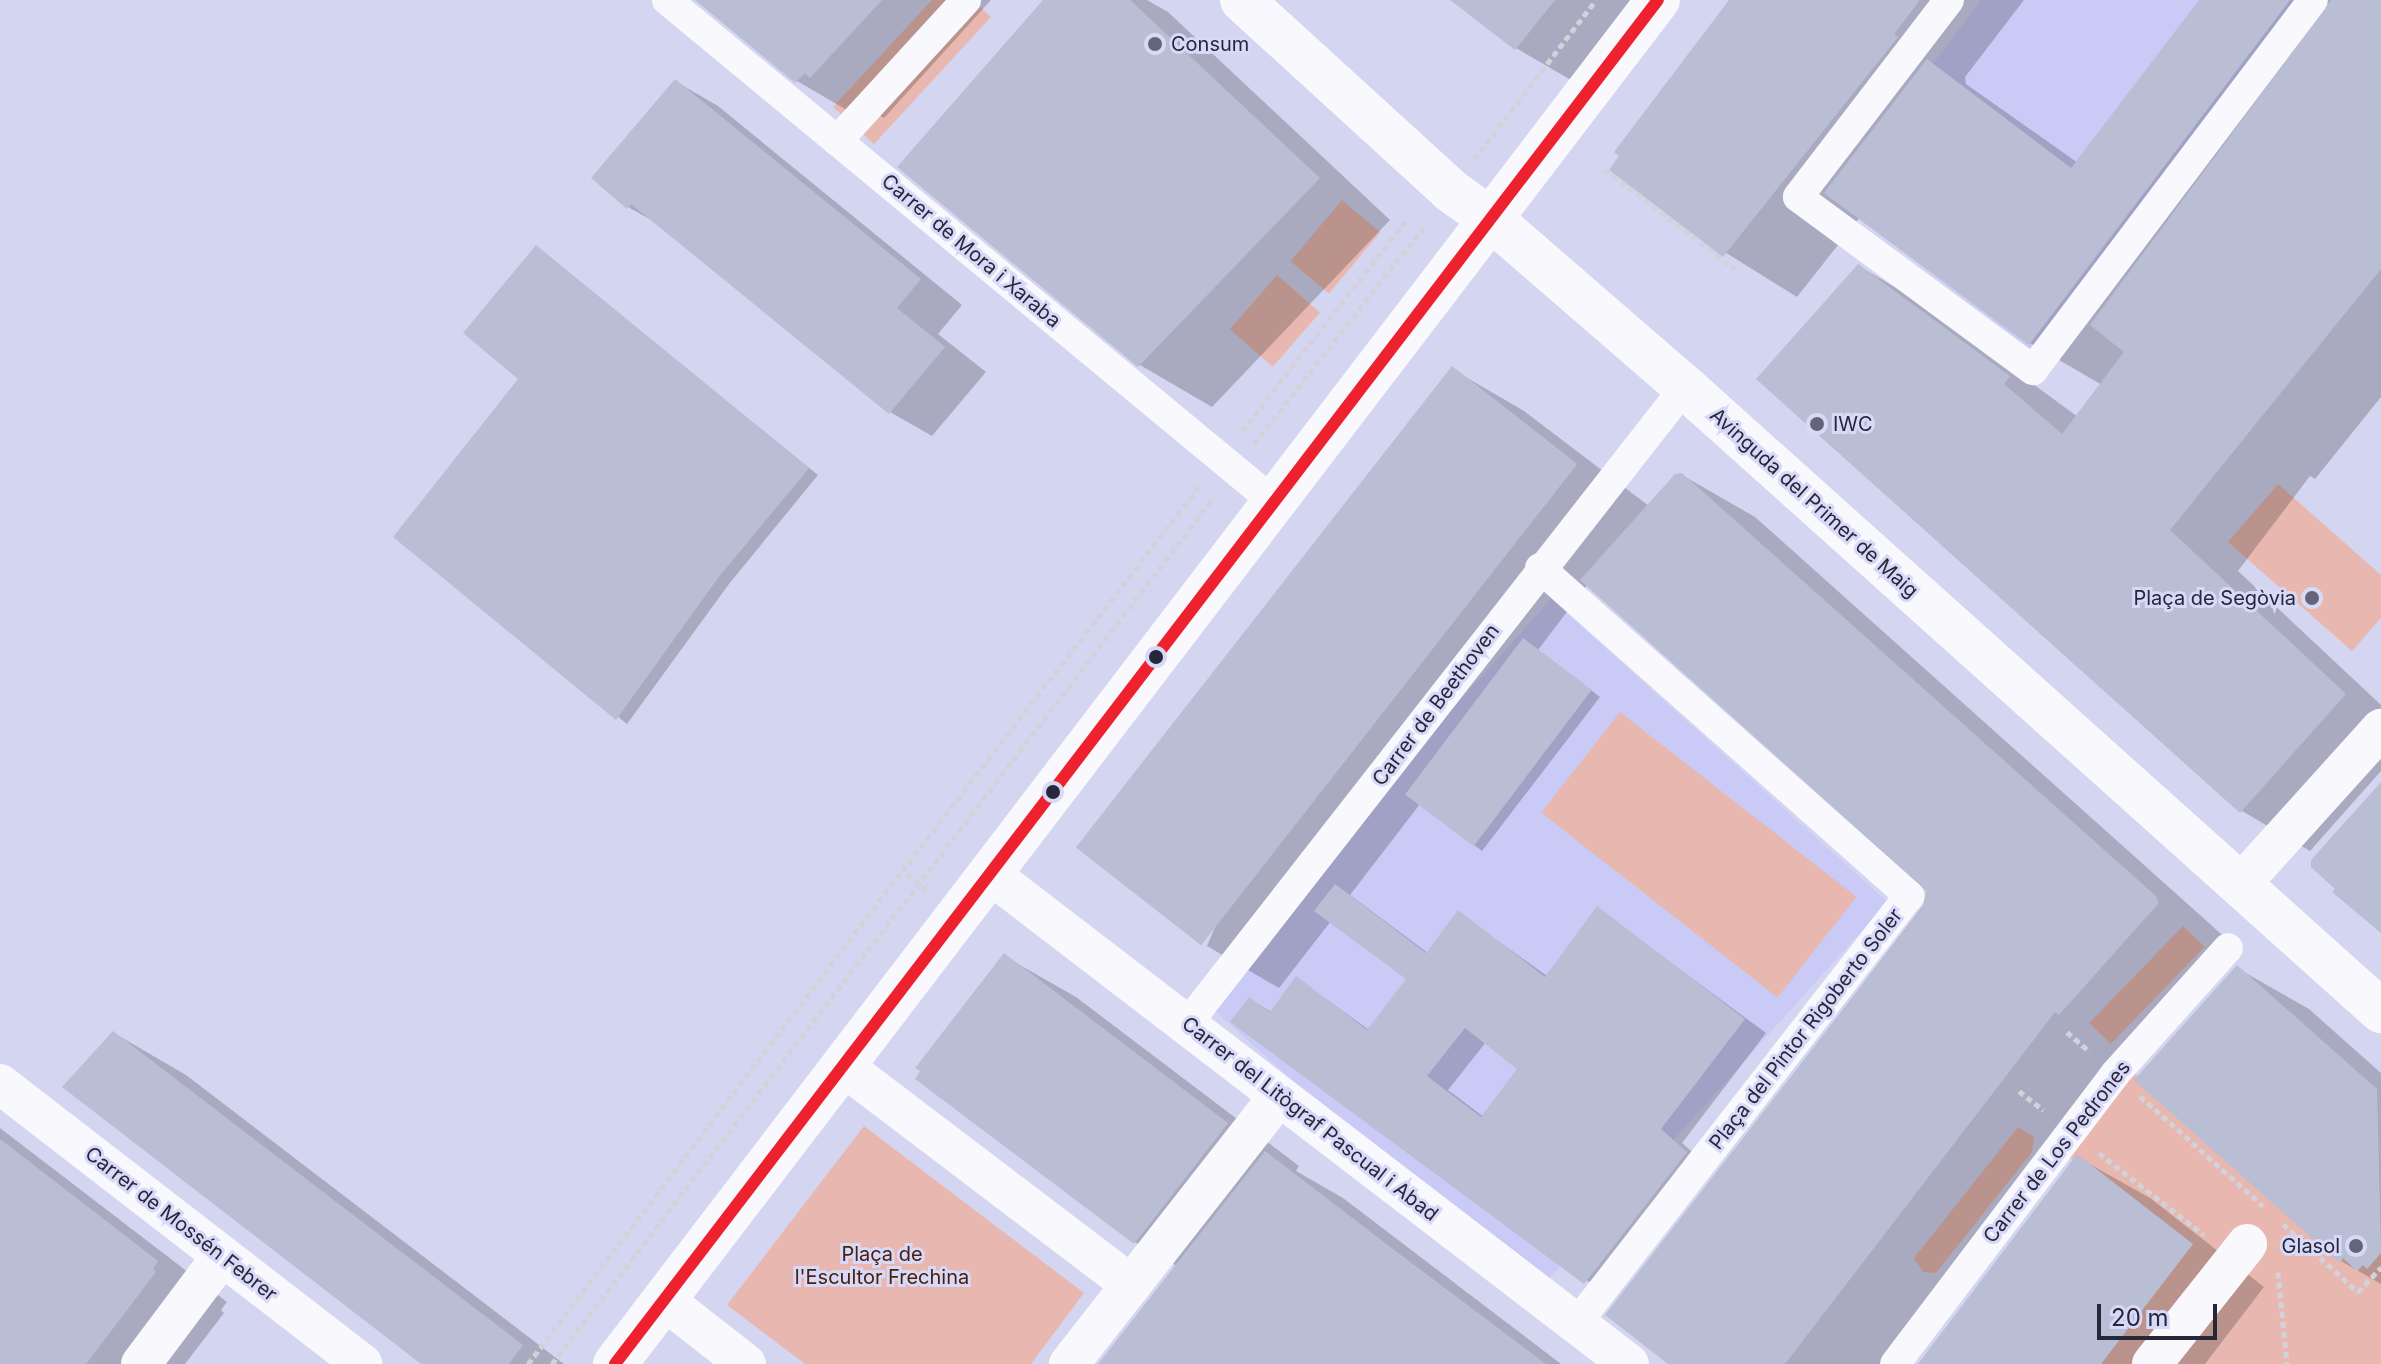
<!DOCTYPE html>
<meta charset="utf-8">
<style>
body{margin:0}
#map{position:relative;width:2381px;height:1364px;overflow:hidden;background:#d4d5f1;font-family:Inter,sans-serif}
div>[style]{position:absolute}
.built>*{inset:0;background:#c9caf6;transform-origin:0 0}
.green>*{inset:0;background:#e8b8b0;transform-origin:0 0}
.shadow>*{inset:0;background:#0003}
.building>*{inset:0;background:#b9bed5;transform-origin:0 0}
.path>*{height:5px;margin-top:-2.5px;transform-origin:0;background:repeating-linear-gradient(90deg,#d2d2db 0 6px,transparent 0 10px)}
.pedestrian>*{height:30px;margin:-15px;padding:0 15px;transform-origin:15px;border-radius:15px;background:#f9f9fd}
.minor>*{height:40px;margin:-20px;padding:0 20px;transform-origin:20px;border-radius:20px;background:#f9f9fd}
.tertiary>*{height:44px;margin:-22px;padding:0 22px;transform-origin:22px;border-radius:22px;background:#f9f9fd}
.bus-1>*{height:12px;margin:-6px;padding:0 6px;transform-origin:6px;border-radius:6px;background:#ed222e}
.dots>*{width:22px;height:22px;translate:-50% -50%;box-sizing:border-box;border:4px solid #d8d9f8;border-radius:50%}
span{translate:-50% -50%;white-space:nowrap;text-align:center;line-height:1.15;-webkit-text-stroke:6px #d8d9f8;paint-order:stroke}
.poi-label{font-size:20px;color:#27273a}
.left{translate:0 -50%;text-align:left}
.right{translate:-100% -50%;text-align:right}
.street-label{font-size:20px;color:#27273a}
.park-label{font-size:20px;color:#49200c}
.scale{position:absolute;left:2097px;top:1304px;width:120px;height:36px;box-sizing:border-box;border:4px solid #27273a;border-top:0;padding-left:10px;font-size:24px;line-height:28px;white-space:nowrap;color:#27273a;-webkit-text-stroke:6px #d8d9f8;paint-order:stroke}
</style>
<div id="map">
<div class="built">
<div style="clip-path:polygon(1981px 0,2295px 0,2031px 349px,1831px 198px)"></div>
<div style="left:1551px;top:599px;width:453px;height:531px;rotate:42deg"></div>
</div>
<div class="green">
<div style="clip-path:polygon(932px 0,972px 0,991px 17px,874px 144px,833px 107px)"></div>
<div style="left:1342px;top:200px;width:50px;height:80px;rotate:40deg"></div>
<div style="left:1277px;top:275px;width:57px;height:72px;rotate:41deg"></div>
<div style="clip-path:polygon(2278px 484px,2381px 575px,2381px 618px,2352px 651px,2228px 542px)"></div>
<div style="left:1620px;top:712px;width:300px;height:128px;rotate:38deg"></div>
<div style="left:2183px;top:926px;width:30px;height:135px;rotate:44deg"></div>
<div style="clip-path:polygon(2133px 1072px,2357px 1271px,2381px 1244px,2381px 1364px,2092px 1364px,2183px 1245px,2069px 1157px)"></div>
<div style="clip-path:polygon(864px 1126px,1084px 1293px,1031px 1364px,805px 1364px,727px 1305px)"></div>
<div style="clip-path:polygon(2018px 1127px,2034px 1137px,2032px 1152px,1936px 1273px,1923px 1272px,1914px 1258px)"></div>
</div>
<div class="shadow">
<div style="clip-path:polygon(697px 0,991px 0,884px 118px,877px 114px,869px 123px,797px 81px)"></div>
<div style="clip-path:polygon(1047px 0,1147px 0,1168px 12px,1390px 220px,1212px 407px,1140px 365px)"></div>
<div style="clip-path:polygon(1456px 0,1657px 0,1588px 90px,1516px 48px)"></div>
<div style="clip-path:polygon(1731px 0,2024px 0,1965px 77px,1966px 84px,2078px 163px,2201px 0,2381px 0,2381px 397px,2315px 479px,2310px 476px,2238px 571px,2381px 705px,2381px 771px,2310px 851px,2242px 811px,1759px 379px,1859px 266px,1927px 306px,2078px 417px,2102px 385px,2030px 343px,1860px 217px,1797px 297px,1699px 236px)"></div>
<div style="clip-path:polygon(675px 81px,718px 106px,962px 305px,938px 334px,986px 372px,932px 436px,890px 412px,662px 226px,628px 207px)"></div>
<div style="clip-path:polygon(537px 248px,818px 475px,729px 584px,627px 724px,396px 537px,521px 378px)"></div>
<div style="clip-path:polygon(evenodd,1452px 369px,1524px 411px,1649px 506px,1682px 475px,1755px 517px,2229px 941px,1889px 1364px,1671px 1364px,1608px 1315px,1929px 898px,1923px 881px,1588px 584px,1538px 650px,1600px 697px,1482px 851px,1420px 804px,1350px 895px,1428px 953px,1459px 913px,1547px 976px,1597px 908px,1766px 1033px,1682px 1143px,1708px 1166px,1607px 1295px,1233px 1021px,1249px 999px,1272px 1012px,1297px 978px,1369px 1030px,1409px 979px,1331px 921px,1279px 988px,1207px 946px,1452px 369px,1486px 1042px,1520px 1068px,1484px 1117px,1448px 1090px,1486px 1042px)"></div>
<div style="clip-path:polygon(1004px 956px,1076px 997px,1299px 1166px,1296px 1171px,1343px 1198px,1561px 1364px,1100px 1364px,1177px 1266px,1135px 1242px)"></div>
<div style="clip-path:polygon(2237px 968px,2309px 1009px,2381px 1073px,2381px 1284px,2341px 1261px)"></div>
<div style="clip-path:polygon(114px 1033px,186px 1075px,564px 1364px,428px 1364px)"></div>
<div style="clip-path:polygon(0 1128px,227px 1302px,221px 1310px,224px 1313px,185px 1364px,0 1364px)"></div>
<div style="clip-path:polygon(2077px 1157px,2150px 1198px,2264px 1287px,2205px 1364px,1920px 1364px)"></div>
</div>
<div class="building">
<div style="clip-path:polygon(695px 0,882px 0,810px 78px,805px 73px,795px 83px)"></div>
<div style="clip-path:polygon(1043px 0,1130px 0,1320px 178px,1138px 367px,897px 167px)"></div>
<div style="clip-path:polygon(1450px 0,1555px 0,1515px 50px)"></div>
<div style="clip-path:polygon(1729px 0,1920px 0,1894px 34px,1898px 37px,1723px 257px,1609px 170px,1619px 156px,1614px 152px)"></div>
<div style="clip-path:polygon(2199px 0,2290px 0,2029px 345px,1824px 193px,1927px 59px,2071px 168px)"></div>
<div style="clip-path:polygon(2331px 0,2381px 0,2381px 269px,2170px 530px,2346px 694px,2240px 813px,1756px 379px,1858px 264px,2010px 376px,2004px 384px,2062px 434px,2124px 352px,2090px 325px)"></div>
<div style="clip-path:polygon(675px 79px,921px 279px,897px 308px,945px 347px,889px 414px,631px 204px,627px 209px,591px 178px)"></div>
<div style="clip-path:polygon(536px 245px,809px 468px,718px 578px,616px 720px,393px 537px,518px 379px,463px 333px)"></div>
<div style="left:1452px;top:366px;width:159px;height:611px;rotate:38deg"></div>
<div style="clip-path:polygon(1682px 473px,2157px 897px,2158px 904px,2059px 1015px,2055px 1012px,1785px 1364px,1668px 1364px,1605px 1315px,1923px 907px,1926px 891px,1580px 580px,1675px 474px)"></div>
<div style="left:1523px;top:638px;width:86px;height:196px;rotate:37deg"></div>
<div style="clip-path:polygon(2381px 782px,2381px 933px,2332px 892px,2335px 889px,2311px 867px,2311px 860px)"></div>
<div style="clip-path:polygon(evenodd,1335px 884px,1426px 953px,1458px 910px,1545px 977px,1597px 906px,1745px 1019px,1661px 1129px,1687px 1152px,1584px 1284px,1230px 1022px,1249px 997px,1270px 1012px,1296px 976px,1367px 1030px,1406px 979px,1314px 911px,1335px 884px,1465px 1028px,1517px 1069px,1481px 1117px,1427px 1076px,1465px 1028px)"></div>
<div style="clip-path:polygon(1004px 953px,1228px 1123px,1134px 1244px,915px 1079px,920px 1071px,915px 1068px)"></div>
<div style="clip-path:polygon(2237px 965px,2377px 1089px,2381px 1253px,2367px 1269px,2363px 1265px,2357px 1271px,2343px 1258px,2340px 1263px,2134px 1080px)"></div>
<div style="clip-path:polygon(113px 1031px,523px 1345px,509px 1364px,421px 1364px,62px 1087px)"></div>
<div style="clip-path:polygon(0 1139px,158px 1261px,153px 1269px,156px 1272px,86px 1364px,0 1364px)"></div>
<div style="clip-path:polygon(1265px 1151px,1385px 1243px,1546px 1364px,1098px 1364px)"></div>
<div style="clip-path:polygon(2077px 1154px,2193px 1244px,2101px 1364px,1918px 1364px)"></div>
</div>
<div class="path">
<div style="left:1474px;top:159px;width:200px;rotate:-52.5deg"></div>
<div style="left:1605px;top:169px;width:164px;rotate:37.6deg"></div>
<div style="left:1242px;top:431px;width:267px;rotate:-52.1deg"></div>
<div style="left:1254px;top:444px;width:278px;rotate:-52deg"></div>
<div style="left:927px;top:890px;width:31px;rotate:-143deg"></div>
<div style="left:902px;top:871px;width:487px;rotate:-52.3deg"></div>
<div style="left:2067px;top:1032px;width:30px;rotate:41deg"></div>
<div style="left:2019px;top:1091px;width:31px;rotate:38deg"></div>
<div style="left:2140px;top:1096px;width:165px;rotate:41.8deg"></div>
<div style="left:2099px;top:1153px;width:133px;rotate:38deg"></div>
<div style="left:2283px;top:1224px;width:101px;rotate:42.2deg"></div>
<div style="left:2358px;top:1292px;width:34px;rotate:-47deg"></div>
<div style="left:2278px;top:1272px;width:92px;rotate:84.4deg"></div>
<div style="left:528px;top:1364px;width:619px;rotate:-52.82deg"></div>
<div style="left:552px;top:1364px;width:1091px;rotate:-52.64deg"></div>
</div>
<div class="pedestrian">
<div style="left:667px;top:0;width:789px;rotate:39.6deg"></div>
<div style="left:1949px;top:0;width:248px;rotate:127.5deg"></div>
<div style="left:1798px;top:197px;width:292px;rotate:36.4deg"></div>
<div style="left:2033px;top:370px;width:464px;rotate:-52.9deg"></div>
<div style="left:837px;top:141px;width:191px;rotate:-47.5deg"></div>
<div style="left:1540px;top:568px;width:494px;rotate:41.6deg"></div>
<div style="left:1909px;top:896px;width:542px;rotate:127.88deg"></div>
<div style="left:1187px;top:1024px;width:809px;rotate:-51.98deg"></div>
<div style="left:1895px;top:1364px;width:364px;rotate:-52.8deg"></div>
<div style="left:2115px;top:1074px;width:169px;rotate:-48.1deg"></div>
</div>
<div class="minor">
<div style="left:990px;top:874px;width:805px;rotate:37.48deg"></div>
<div style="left:2239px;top:886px;width:212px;rotate:-47.9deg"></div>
<div style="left:843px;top:1066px;width:362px;rotate:37.2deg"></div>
<div style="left:0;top:1084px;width:458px;rotate:37.7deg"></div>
<div style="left:664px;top:1300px;width:104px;rotate:38deg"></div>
<div style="left:141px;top:1364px;width:135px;rotate:-53.1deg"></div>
<div style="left:1069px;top:1364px;width:340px;rotate:-51.9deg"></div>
<div style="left:2152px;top:1364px;width:153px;rotate:-51.6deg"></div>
</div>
<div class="tertiary">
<div style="left:1242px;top:0;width:283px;rotate:42.4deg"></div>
<div style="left:1451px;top:191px;width:50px;rotate:35.3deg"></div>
<div style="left:1492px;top:220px;width:255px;rotate:40.9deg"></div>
<div style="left:1685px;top:387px;width:935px;rotate:41.88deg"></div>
<div style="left:615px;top:1364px;width:1717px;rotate:-52.6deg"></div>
</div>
<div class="bus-1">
<div style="left:615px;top:1364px;width:1717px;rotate:-52.6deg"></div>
</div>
<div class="dots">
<div style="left:1155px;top:44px;background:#64647a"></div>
<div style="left:1817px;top:424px;background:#64647a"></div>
<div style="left:2312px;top:598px;background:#64647a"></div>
<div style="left:1156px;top:657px;background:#27273a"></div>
<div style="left:1053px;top:792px;background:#27273a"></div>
<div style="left:2356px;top:1246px;background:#64647a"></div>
</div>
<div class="poi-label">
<span class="left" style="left:1171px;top:44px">Consum</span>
<span class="left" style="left:1833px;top:424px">IWC</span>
<span class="right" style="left:2296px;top:598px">Plaça de Segòvia</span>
<span class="right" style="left:2340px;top:1246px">Glasol</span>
</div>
<div class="street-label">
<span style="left:971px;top:251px;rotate:40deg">Carrer de Mora i Xaraba</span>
<span style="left:1814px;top:503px;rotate:42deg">Avinguda del Primer de Maig</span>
<span style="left:1436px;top:705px;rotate:-53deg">Carrer de Beethoven</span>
<span style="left:1806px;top:1029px;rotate:-52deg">Plaça del Pintor Rigoberto Soler</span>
<span style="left:1310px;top:1119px;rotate:38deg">Carrer del Litògraf Pascual i Abad</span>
<span style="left:2057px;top:1152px;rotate:-52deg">Carrer de Los Pedrones</span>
<span style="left:181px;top:1224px;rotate:38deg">Carrer de Mossén Febrer</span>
</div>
<div class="park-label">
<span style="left:882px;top:1266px">Plaça de<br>l'Escultor Frechina</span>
</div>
<div class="scale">20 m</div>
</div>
